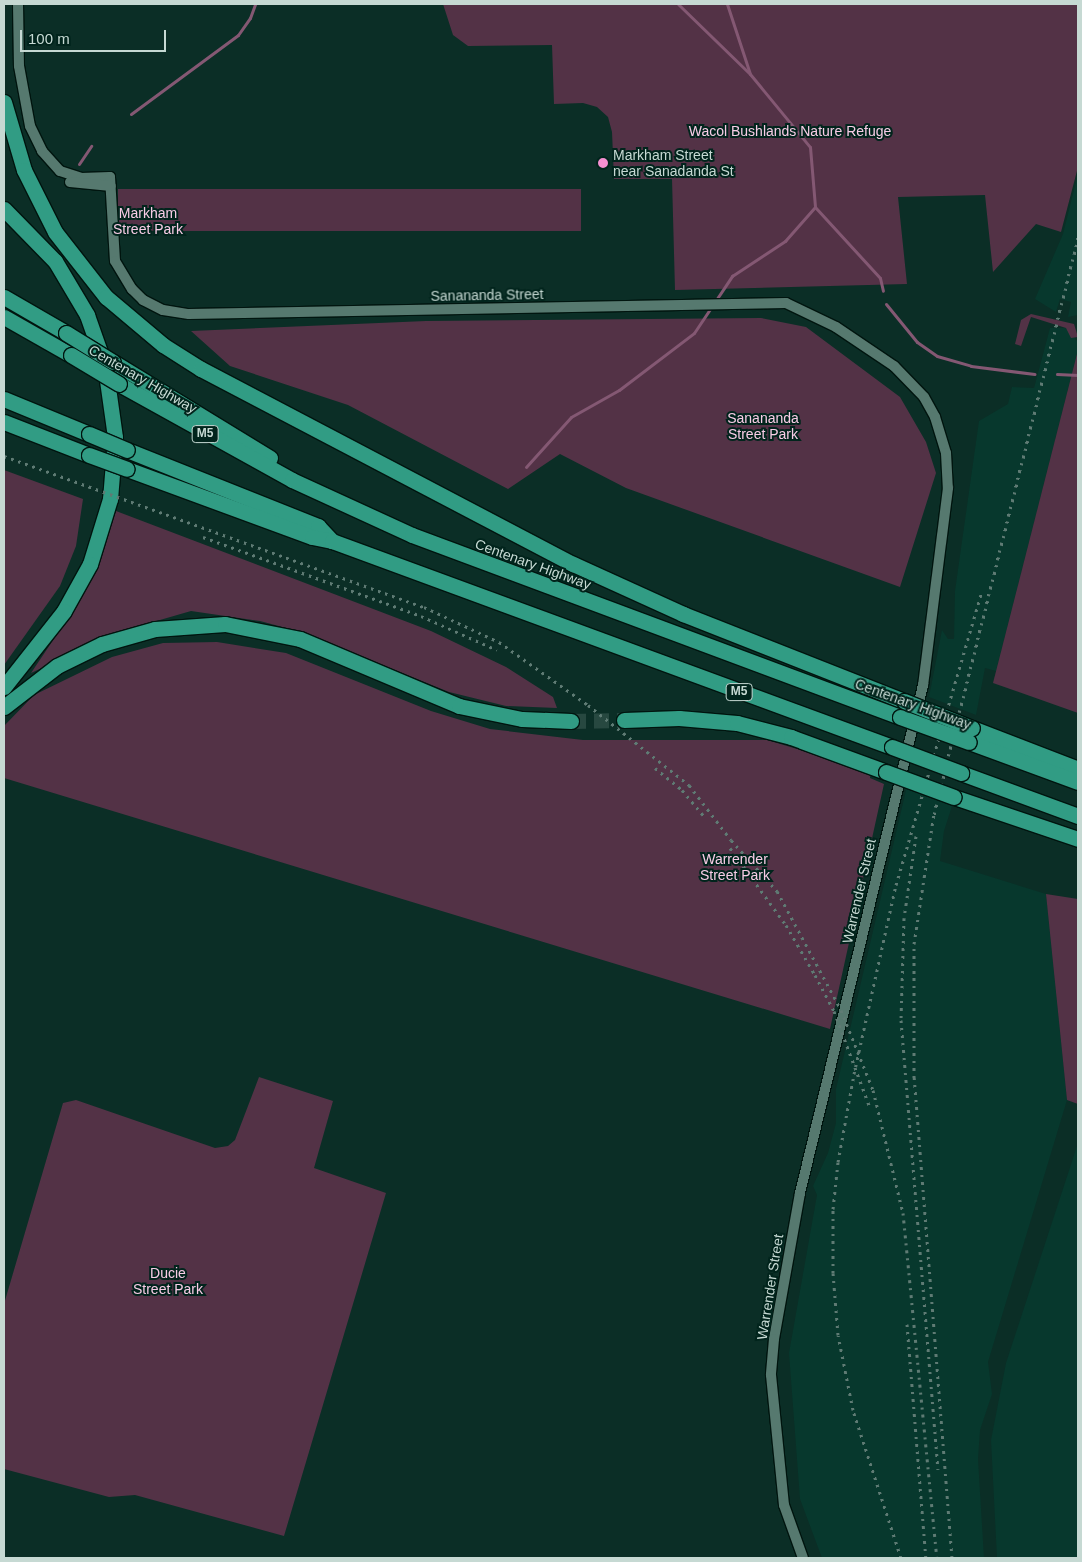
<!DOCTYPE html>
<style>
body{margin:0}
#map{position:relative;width:1082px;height:1562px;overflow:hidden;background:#0b2e26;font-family:Helvetica,sans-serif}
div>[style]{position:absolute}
.built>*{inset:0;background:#07382d}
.green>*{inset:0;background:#533246;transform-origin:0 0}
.stream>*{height:3px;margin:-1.5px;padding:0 1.5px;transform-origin:1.5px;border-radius:1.5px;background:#845873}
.highway-tunnel>*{height:15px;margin-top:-7.5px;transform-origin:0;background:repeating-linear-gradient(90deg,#274840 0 15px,transparent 0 23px)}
.roads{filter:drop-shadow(1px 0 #00150f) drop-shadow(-1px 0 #00150f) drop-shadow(0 1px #00150f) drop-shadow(0 -1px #00150f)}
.minor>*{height:10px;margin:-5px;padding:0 5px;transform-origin:5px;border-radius:5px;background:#56796f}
.highway>*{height:15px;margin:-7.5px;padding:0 7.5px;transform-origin:7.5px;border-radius:7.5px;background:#319c84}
.rail>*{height:3px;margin-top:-1.5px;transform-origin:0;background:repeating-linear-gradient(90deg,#5f7b74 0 2.5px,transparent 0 7.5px)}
.bridges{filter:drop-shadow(1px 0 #00150f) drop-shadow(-1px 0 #00150f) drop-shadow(0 1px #00150f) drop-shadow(0 -1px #00150f)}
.highway-bridge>*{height:15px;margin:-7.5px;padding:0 7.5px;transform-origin:7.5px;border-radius:7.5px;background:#319c84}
.dots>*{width:14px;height:14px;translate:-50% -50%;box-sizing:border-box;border:2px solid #01241c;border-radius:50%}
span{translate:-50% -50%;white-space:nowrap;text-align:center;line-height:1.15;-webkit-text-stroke:4px #01241c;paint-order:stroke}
.shield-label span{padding:1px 4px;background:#01241c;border:1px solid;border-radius:4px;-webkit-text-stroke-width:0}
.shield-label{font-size:12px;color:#c6d9d3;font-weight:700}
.park-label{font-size:14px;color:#f8cce6}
.poi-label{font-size:14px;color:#c6d9d3}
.left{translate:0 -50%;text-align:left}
.street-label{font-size:14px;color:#c6d9d3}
.frame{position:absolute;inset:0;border:5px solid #c6d9d3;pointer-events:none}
.scale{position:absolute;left:20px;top:30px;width:146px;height:22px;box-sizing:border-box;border:2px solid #c6d9d3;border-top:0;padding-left:6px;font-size:15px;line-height:18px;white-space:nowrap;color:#c6d9d3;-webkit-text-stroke:4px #01241c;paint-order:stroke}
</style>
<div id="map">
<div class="built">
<div style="clip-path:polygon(1078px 174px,1078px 315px,1068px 317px,1071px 302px,1060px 299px,1056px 312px,1035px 299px,1063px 234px)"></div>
<div style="clip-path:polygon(1050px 328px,1066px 328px,1078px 342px,1078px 350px,996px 671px,985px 668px,976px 715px,929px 697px,942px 630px,948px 639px,954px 639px,955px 591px,979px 421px,1008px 404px,1012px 387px,1034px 388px)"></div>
<div style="clip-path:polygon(907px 786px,953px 803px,944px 831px,940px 861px,1046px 894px,1067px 1100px,988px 1362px,992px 1394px,980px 1430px,978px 1459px,984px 1558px,822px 1558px,800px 1499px,789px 1353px,817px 1195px,813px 1186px,828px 1153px,836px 1123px,836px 1089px)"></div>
<div style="clip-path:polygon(1078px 1143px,1078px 1558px,997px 1558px,991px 1440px,1006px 1363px)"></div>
</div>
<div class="green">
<div style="clip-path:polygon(443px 4px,1078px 4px,1078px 167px,1061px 232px,1036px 224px,993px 272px,985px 195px,898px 197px,907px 284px,675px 290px,672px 179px,614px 179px,612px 132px,608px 117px,597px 107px,583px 103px,554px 104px,552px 45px,468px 46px,453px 35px)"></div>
<div style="left:581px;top:189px;width:42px;height:463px;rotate:90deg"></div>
<div style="clip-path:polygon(1031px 314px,1074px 324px,1078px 337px,1071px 338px,1066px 328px,1031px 317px,1021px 346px,1015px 344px,1021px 320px)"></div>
<div style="clip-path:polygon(761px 318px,806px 327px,900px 397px,926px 442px,936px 473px,900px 587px,626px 488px,560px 454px,508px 489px,348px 405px,230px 366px,191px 331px,426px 321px)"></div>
<div style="clip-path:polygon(1078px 350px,1078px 713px,993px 683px)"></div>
<div style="clip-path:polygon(4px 470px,83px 499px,76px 546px,60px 586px,4px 665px)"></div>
<div style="clip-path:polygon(116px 511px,431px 631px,506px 667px,553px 697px,557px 708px,506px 706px,449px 692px,301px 632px,260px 621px,191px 611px,122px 631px,31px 673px,72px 612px,97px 563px)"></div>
<div style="clip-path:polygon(217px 642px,286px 653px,431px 711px,490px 729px,583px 740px,767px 740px,871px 771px,870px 778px,884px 784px,830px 1029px,4px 778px,4px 726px,34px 695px,112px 657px,163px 643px)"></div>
<div style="clip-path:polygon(1046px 894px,1078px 899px,1078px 1104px,1067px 1100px)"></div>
<div style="clip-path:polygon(259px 1077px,333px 1101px,314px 1168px,386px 1193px,284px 1536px,135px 1495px,109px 1497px,4px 1469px,4px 1304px,63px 1103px,76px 1100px,215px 1148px,228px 1146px,235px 1140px)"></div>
</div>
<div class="stream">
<div style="left:678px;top:4px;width:99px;rotate:44.2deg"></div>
<div style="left:727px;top:4px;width:74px;rotate:71.8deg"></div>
<div style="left:750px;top:74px;width:94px;rotate:50.6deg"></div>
<div style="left:810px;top:147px;width:60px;rotate:85.2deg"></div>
<div style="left:815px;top:207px;width:96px;rotate:47.5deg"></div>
<div style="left:880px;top:278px;width:13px;rotate:77deg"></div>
<div style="left:131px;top:114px;width:133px;rotate:-36.4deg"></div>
<div style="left:238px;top:35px;width:21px;rotate:-55deg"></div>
<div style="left:250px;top:18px;width:15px;rotate:-70deg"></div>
<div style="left:79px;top:164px;width:22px;rotate:-56deg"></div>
<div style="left:886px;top:304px;width:49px;rotate:50.8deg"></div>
<div style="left:917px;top:342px;width:24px;rotate:35deg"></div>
<div style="left:937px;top:356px;width:35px;rotate:16deg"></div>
<div style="left:971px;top:366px;width:64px;rotate:7.2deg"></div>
<div style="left:1057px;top:374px;width:21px;rotate:3deg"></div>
<div style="left:526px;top:467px;width:67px;rotate:-48deg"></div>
<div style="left:571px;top:417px;width:55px;rotate:-29.4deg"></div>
<div style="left:619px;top:390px;width:94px;rotate:-37.2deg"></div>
<div style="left:694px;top:333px;width:69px;rotate:-56.3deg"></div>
<div style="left:732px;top:276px;width:64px;rotate:-33.4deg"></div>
<div style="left:785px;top:241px;width:45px;rotate:-48.6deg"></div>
</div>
<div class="highway-tunnel">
<div style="left:571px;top:721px;width:53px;rotate:-1.1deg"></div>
</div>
<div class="roads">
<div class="minor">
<div style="left:18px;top:4px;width:62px;rotate:89.1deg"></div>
<div style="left:19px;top:66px;width:61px;rotate:79.6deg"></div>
<div style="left:30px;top:126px;width:28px;rotate:64deg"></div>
<div style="left:42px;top:151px;width:27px;rotate:48deg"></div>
<div style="left:60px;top:171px;width:22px;rotate:18deg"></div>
<div style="left:81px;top:178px;width:29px;rotate:-2deg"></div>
<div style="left:110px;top:177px;width:84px;rotate:86.6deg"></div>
<div style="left:115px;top:261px;width:33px;rotate:59deg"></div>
<div style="left:132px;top:289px;width:16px;rotate:45deg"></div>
<div style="left:143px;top:300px;width:22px;rotate:27deg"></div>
<div style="left:163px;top:310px;width:26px;rotate:9deg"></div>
<div style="left:189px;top:314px;width:597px;rotate:-1.06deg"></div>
<div style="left:786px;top:303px;width:55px;rotate:25.6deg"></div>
<div style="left:836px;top:327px;width:70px;rotate:33.9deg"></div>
<div style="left:894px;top:366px;width:43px;rotate:45.9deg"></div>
<div style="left:924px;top:397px;width:23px;rotate:61deg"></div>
<div style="left:935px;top:417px;width:38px;rotate:73deg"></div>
<div style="left:946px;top:453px;width:35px;rotate:87deg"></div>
<div style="left:948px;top:488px;width:199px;rotate:97.2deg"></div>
<div style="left:923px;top:685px;width:523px;rotate:103.61deg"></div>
<div style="left:800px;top:1193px;width:148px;rotate:100.1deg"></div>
<div style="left:774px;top:1339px;width:36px;rotate:95deg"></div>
<div style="left:771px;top:1375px;width:131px;rotate:84.3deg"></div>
<div style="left:784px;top:1505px;width:56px;rotate:70.3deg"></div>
<div style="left:70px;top:182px;width:41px;rotate:5.6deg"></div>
</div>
<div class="highway">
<div style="left:4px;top:102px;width:71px;rotate:73.6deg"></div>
<div style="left:24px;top:170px;width:69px;rotate:63.4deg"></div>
<div style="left:55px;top:232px;width:83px;rotate:51.9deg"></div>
<div style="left:106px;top:297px;width:75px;rotate:40.1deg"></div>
<div style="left:163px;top:345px;width:45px;rotate:32.3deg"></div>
<div style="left:201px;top:369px;width:420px;rotate:27.7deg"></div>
<div style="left:573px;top:564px;width:121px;rotate:24.4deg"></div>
<div style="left:683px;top:614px;width:238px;rotate:21.5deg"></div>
<div style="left:4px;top:209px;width:73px;rotate:45.6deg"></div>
<div style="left:55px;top:261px;width:63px;rotate:59.3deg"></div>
<div style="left:87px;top:315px;width:54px;rotate:70.6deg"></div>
<div style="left:105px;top:366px;width:72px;rotate:82deg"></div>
<div style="left:115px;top:437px;width:62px;rotate:94.6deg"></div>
<div style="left:110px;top:499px;width:68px;rotate:107.1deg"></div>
<div style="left:90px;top:564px;width:54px;rotate:119deg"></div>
<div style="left:64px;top:611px;width:97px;rotate:128.3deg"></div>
<div style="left:4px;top:297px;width:72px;rotate:30.1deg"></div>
<div style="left:4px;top:317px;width:77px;rotate:29.6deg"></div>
<div style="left:113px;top:362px;width:184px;rotate:31.4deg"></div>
<div style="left:119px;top:384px;width:198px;rotate:29deg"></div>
<div style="left:292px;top:480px;width:132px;rotate:24.6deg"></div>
<div style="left:412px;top:535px;width:521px;rotate:20.45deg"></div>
<div style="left:4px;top:399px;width:92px;rotate:22.4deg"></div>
<div style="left:4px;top:422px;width:91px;rotate:21.2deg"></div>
<div style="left:127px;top:450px;width:206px;rotate:21.7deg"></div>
<div style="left:318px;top:526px;width:21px;rotate:47deg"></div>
<div style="left:127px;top:469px;width:197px;rotate:20.2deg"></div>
<div style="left:312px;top:537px;width:20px;rotate:11deg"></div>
<div style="left:332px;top:541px;width:597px;rotate:20.2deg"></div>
<div style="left:4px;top:707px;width:67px;rotate:-37.7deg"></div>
<div style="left:57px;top:666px;width:50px;rotate:-26.1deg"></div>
<div style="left:102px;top:644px;width:55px;rotate:-15.8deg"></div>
<div style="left:155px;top:629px;width:70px;rotate:-4.1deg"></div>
<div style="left:225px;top:624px;width:76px;rotate:11.3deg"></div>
<div style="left:300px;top:639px;width:173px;rotate:22.8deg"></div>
<div style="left:459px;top:706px;width:64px;rotate:11.7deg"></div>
<div style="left:522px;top:719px;width:49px;rotate:2.3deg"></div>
<div style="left:624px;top:720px;width:55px;rotate:-2.1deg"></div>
<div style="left:679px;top:718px;width:58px;rotate:4.9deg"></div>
<div style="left:737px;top:723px;width:56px;rotate:14.5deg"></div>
<div style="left:791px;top:737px;width:101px;rotate:20.2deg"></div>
<div style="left:972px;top:728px;width:114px;rotate:21.1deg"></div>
<div style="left:969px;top:742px;width:116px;rotate:20.2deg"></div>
<div style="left:961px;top:773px;width:125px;rotate:20.2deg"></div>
<div style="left:954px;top:797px;width:131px;rotate:18.7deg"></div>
</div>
</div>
<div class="rail">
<div style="left:4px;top:456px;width:446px;rotate:19.8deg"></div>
<div style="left:424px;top:607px;width:83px;rotate:25deg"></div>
<div style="left:499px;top:642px;width:109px;rotate:35.3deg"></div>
<div style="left:588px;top:705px;width:129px;rotate:38.4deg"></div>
<div style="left:689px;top:785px;width:69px;rotate:52.6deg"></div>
<div style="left:731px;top:840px;width:69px;rotate:48deg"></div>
<div style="left:777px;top:891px;width:135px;rotate:61.7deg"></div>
<div style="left:841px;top:1010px;width:86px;rotate:68.2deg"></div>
<div style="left:873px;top:1090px;width:127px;rotate:76.3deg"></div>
<div style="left:903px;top:1213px;width:347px;rotate:84.4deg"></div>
<div style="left:203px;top:537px;width:232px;rotate:19.9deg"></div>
<div style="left:421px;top:616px;width:83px;rotate:24.1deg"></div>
<div style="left:655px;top:768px;width:35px;rotate:39deg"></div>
<div style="left:682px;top:790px;width:33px;rotate:50deg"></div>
<div style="left:916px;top:836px;width:83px;rotate:98.3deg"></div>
<div style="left:904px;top:918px;width:102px;rotate:91.7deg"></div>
<div style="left:901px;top:1020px;width:451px;rotate:85.3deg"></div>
<div style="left:730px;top:848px;width:95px;rotate:54deg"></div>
<div style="left:786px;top:925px;width:58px;rotate:59.9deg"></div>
<div style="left:815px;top:975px;width:41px;rotate:62.2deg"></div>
<div style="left:834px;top:1011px;width:103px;rotate:69.6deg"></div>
<div style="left:907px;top:1324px;width:235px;rotate:85.4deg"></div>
<div style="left:901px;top:1558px;width:156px;rotate:-108deg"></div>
<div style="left:853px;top:1410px;width:76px;rotate:-101.3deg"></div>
<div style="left:838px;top:1335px;width:62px;rotate:-94.6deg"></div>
<div style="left:833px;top:1273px;width:64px;rotate:-90deg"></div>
<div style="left:833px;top:1209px;width:47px;rotate:-83.9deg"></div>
<div style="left:838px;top:1162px;width:89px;rotate:-79.7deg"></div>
<div style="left:854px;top:1074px;width:194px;rotate:-77.5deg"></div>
<div style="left:896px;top:885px;width:303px;rotate:-73.7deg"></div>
<div style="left:952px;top:1558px;width:482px;rotate:-94.5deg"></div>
<div style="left:914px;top:1078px;width:134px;rotate:-90deg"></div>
<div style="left:914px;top:944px;width:132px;rotate:-81.3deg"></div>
<div style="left:934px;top:814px;width:594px;rotate:-75.96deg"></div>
</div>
<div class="bridges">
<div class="highway-bridge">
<div style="left:66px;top:333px;width:55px;rotate:31.7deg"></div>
<div style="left:71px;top:355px;width:56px;rotate:31.1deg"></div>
<div style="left:89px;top:434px;width:41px;rotate:22.8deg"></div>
<div style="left:89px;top:455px;width:40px;rotate:20.2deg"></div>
<div style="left:904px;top:701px;width:73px;rotate:21.7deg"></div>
<div style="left:900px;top:717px;width:73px;rotate:19.9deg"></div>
<div style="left:892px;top:747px;width:74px;rotate:20.6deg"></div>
<div style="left:886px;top:772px;width:72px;rotate:20.2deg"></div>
</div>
</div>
<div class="dots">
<div style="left:603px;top:163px;background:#f590d1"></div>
</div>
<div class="shield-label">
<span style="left:205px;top:434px">M5</span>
<span style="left:739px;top:692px">M5</span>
</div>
<div class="park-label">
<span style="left:790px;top:131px">Wacol Bushlands Nature Refuge</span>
<span style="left:148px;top:221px">Markham<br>Street Park</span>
<span style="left:763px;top:426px">Sanananda<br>Street Park</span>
<span style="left:735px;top:867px">Warrender<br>Street Park</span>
<span style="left:168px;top:1281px">Ducie<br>Street Park</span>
</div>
<div class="poi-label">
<span class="left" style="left:613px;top:163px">Markham Street<br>near Sanadanda St</span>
</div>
<div class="street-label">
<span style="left:487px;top:295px;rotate:-1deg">Sanananda Street</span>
<span style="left:143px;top:379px;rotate:30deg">Centenary Highway</span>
<span style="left:533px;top:564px;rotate:20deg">Centenary Highway</span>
<span style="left:913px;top:704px;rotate:20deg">Centenary Highway</span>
<span style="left:859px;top:891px;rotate:-77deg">Warrender Street</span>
<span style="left:770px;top:1287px;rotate:-81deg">Warrender Street</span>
</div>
<div class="frame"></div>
<div class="scale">100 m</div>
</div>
